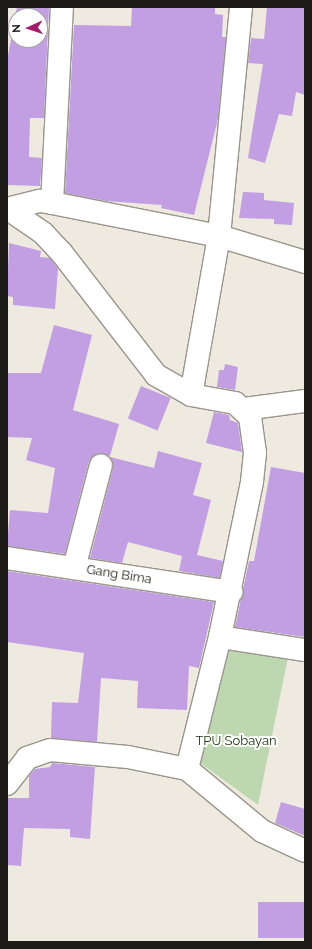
<!DOCTYPE html>
<style>
body{margin:0}
#map{position:relative;width:312px;height:949px;overflow:hidden;background:#efeadf;font-family:Raleway,sans-serif}
div>[style]{position:absolute}
.green>*{inset:0;background:#bdd8b0}
.building>*{inset:0;background:#c19fe2;transform-origin:0 0}
.roads{filter:drop-shadow(1px 0 #99958b) drop-shadow(-1px 0 #99958b) drop-shadow(0 1px #99958b) drop-shadow(0 -1px #99958b)}
.minor>*{height:22px;margin:-11px;padding:0 11px;transform-origin:11px;border-radius:11px;background:#fff}
span{translate:-50% -50%;white-space:nowrap;text-align:center;line-height:1.15;-webkit-text-stroke:4px #fff;paint-order:stroke}
.street-label{font-size:13px;color:#1c1b17}
.park-label{font-size:13px;color:#193406}
.frame{position:absolute;inset:0;border:8px solid #1c1b17;pointer-events:none}
.north{position:absolute;left:8px;top:8px;width:40px;height:40px;box-sizing:border-box;background:#fff;border:1px solid #a4a4a2;border-radius:50%;rotate:267deg;font-size:11px;font-weight:700;line-height:16px;text-align:center;color:#1c1b17}
.north::after{content:'';display:block;margin:auto;width:14px;height:18px;background:#a41c67;clip-path:polygon(50% 0,100% 100%,50% 72%,0 100%)}
</style>
<div id="map">
<div class="green">
<div style="clip-path:polygon(225px 642px,290px 647px,258px 805px,196px 760px)"></div>
</div>
<div class="building">
<div style="clip-path:polygon(evenodd,17px 7px,49px 7px,44px 118px,30px 118px,29px 157px,42px 158px,40px 186px,7px 185px,7px 61px,17px 7px,16px 16px,40px 16px,40px 40px,16px 40px,16px 16px)"></div>
<div style="clip-path:polygon(132px 7px,215px 7px,215px 14px,223px 15px,222px 37px,226px 37px,218px 119px,194px 215px,161px 208px,162px 205px,106px 201px,65px 193px,74px 25px,131px 26px)"></div>
<div style="clip-path:polygon(267px 7px,305px 7px,305px 95px,296px 92px,292px 116px,279px 114px,265px 163px,248px 158px,263px 64px,248px 63px,251px 38px,264px 39px)"></div>
<div style="clip-path:polygon(243px 192px,264px 193px,264px 200px,294px 203px,292px 225px,274px 224px,274px 219px,239px 218px)"></div>
<div style="clip-path:polygon(9px 243px,41px 251px,40px 257px,50px 258px,58px 269px,55px 309px,13px 305px,13px 297px,7px 296px)"></div>
<div style="clip-path:polygon(54px 325px,92px 335px,73px 410px,119px 424px,110px 456px,98px 453px,89px 461px,65px 554px,7px 546px,10px 510px,48px 513px,55px 468px,26px 460px,32px 438px,7px 437px,7px 373px,41px 373px)"></div>
<div style="clip-path:polygon(225px 364px,238px 367px,235px 390px,217px 387px,219px 370px,224px 370px)"></div>
<div style="left:141px;top:386px;width:32px;height:35px;rotate:22deg"></div>
<div style="clip-path:polygon(214px 412px,229px 415px,230px 420px,238px 423px,242px 452px,206px 443px)"></div>
<div style="clip-path:polygon(158px 451px,202px 463px,193px 495px,211px 500px,197px 555px,223px 561px,220px 578px,179px 571px,182px 556px,128px 542px,122px 563px,90px 558px,113px 468px,110px 457px,154px 468px)"></div>
<div style="clip-path:polygon(271px 467px,305px 473px,305px 637px,235px 627px,249px 561px,254px 561px)"></div>
<div style="clip-path:polygon(7px 571px,214px 602px,199px 668px,189px 666px,187px 710px,137px 708px,138px 681px,101px 678px,97px 742px,51px 738px,52px 702px,78px 703px,84px 653px,7px 642px)"></div>
<div style="clip-path:polygon(52px 763px,95px 767px,90px 839px,70px 837px,70px 829px,24px 828px,21px 866px,7px 865px,7px 798px,29px 798px,29px 776px,35px 769px,50px 767px)"></div>
<div style="clip-path:polygon(281px 802px,305px 809px,305px 836px,275px 823px)"></div>
<div style="left:258px;top:902px;width:47px;height:36px"></div>
</div>
<div class="roads">
<div class="minor">
<div style="left:52px;top:203px;width:196px;rotate:-87.1deg"></div>
<div style="left:7px;top:209px;width:34px;rotate:-14deg"></div>
<div style="left:40px;top:201px;width:12px;rotate:9deg"></div>
<div style="left:52px;top:203px;width:170px;rotate:11.2deg"></div>
<div style="left:219px;top:236px;width:90px;rotate:16.8deg"></div>
<div style="left:8px;top:209px;width:42px;rotate:34.4deg"></div>
<div style="left:43px;top:233px;width:26px;rotate:47deg"></div>
<div style="left:61px;top:252px;width:155px;rotate:52.3deg"></div>
<div style="left:156px;top:375px;width:40px;rotate:29.7deg"></div>
<div style="left:191px;top:395px;width:45px;rotate:10.3deg"></div>
<div style="left:235px;top:403px;width:21px;rotate:43deg"></div>
<div style="left:250px;top:417px;width:36px;rotate:82deg"></div>
<div style="left:255px;top:453px;width:29px;rotate:96deg"></div>
<div style="left:252px;top:482px;width:158px;rotate:101.7deg"></div>
<div style="left:220px;top:637px;width:86px;rotate:8.7deg"></div>
<div style="left:191px;top:395px;width:161px;rotate:-80deg"></div>
<div style="left:219px;top:236px;width:230px;rotate:-84.5deg"></div>
<div style="left:244px;top:409px;width:62px;rotate:-7.5deg"></div>
<div style="left:7px;top:558px;width:227px;rotate:8.6deg"></div>
<div style="left:74px;top:568px;width:106px;rotate:-75.3deg"></div>
<div style="left:187px;top:769px;width:136px;rotate:-76deg"></div>
<div style="left:7px;top:784px;width:33px;rotate:-52deg"></div>
<div style="left:27px;top:758px;width:24px;rotate:-19deg"></div>
<div style="left:50px;top:750px;width:78px;rotate:5.1deg"></div>
<div style="left:128px;top:757px;width:60px;rotate:11.5deg"></div>
<div style="left:187px;top:769px;width:97px;rotate:39.6deg"></div>
<div style="left:262px;top:831px;width:47px;rotate:24.9deg"></div>
</div>
</div>
<div class="street-label">
<span style="left:119px;top:575px;rotate:9deg">Gang Bima</span>
</div>
<div class="park-label">
<span style="left:236px;top:741px">TPU Sobayan</span>
</div>
<div class="frame"></div>
<div class="north">N</div>
</div>
